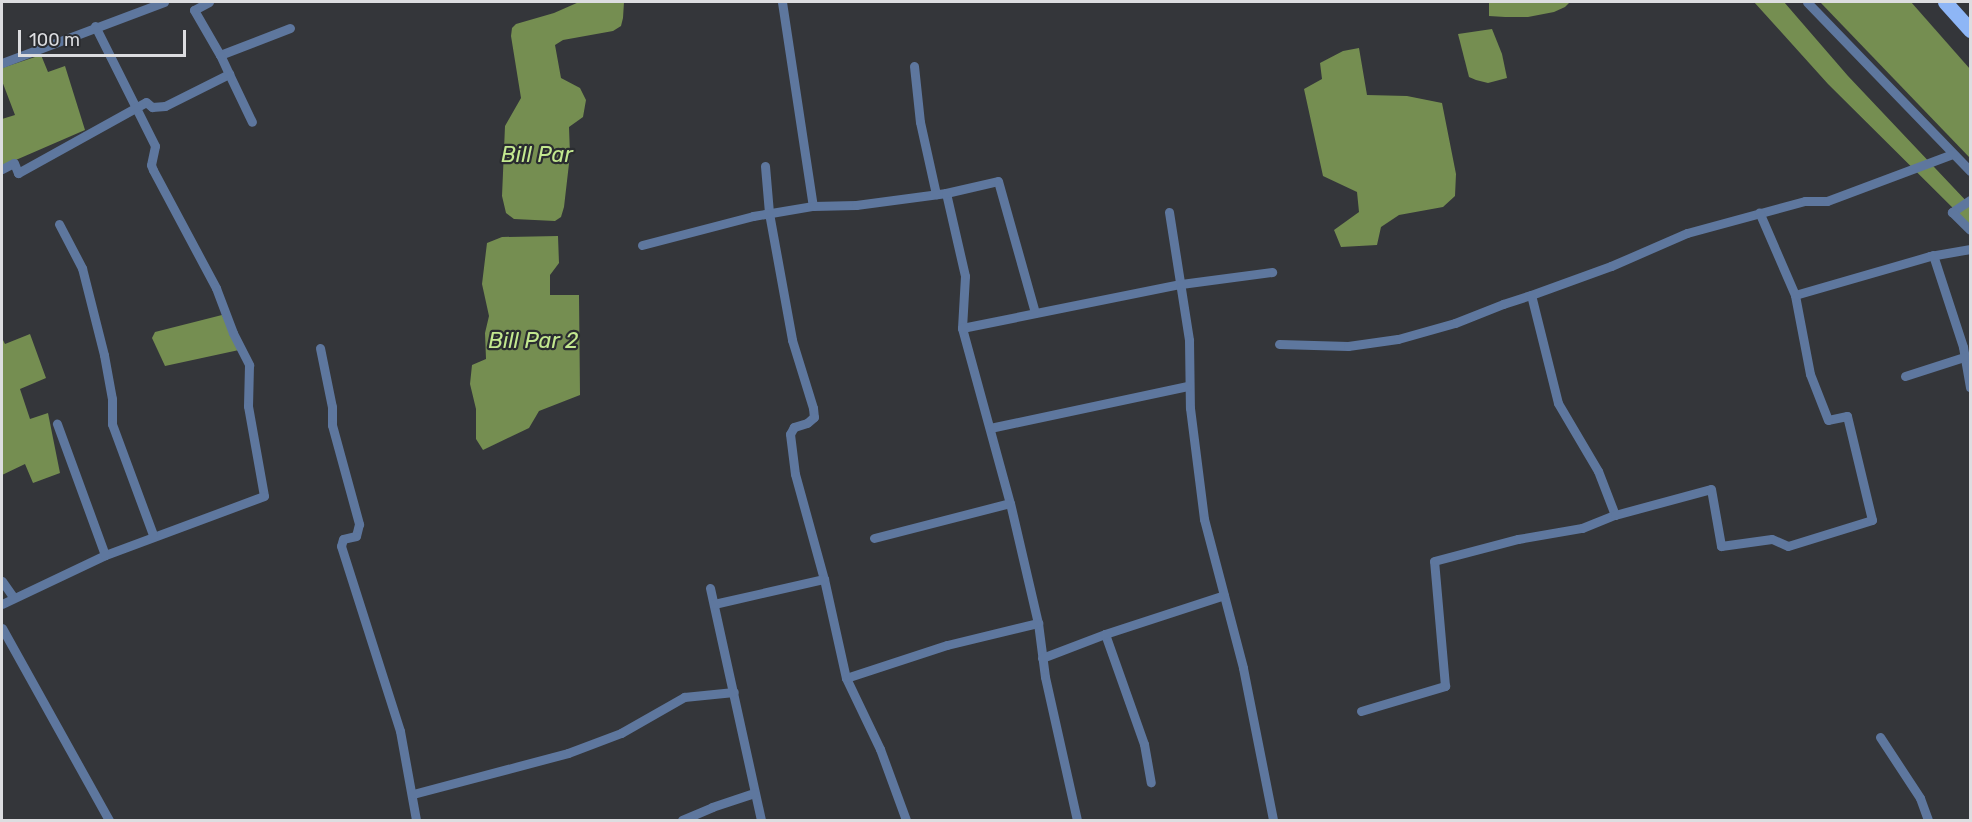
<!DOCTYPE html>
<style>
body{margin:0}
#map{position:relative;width:1972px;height:822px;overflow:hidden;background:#34363a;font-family:Rubik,sans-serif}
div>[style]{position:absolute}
.water>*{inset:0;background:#758e51}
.street>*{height:9px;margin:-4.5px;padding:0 4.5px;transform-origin:4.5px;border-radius:4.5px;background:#5e779e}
.primary>*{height:15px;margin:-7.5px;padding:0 7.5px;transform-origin:7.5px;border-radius:7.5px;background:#8eb6f6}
span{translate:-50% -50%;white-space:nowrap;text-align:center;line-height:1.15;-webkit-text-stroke:4.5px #2a2c30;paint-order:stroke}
.water-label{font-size:22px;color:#c3e88f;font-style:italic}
.frame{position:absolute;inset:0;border:3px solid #dcdde0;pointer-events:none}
.scale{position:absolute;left:18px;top:30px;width:168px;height:27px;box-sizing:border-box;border:3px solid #dcdde0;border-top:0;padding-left:8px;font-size:18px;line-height:21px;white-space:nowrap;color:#dcdde0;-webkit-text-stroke:4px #2a2c30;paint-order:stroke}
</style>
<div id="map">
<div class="water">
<div style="clip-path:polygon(579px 2px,624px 2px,623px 18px,621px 26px,613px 31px,563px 40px,555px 45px,561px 78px,580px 88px,586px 100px,583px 117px,569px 127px,570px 155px,564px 207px,561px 217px,555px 221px,514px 219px,506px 213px,502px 196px,505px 126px,521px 98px,511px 36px,512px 28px,516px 24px,554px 13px)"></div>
<div style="clip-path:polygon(1489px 2px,1570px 2px,1565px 7px,1554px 12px,1528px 17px,1505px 17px,1489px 16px)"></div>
<div style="clip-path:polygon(1754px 2px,1784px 2px,1848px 76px,1970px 205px,1970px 230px,1964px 219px,1828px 84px)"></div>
<div style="clip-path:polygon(1820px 2px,1911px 2px,1970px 69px,1970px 158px)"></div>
<div style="clip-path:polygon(1492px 29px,1502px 54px,1507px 78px,1488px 83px,1476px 80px,1469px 77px,1458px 34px)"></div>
<div style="clip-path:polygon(1359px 48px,1367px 95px,1407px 96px,1442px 103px,1456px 174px,1455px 196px,1443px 207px,1399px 215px,1381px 227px,1377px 245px,1341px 247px,1334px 230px,1359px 212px,1357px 192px,1323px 176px,1304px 89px,1322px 79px,1320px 63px,1343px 51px)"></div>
<div style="clip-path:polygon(41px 55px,48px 72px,65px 66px,85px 130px,2px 166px,2px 119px,15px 115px,2px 81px,2px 68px)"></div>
<div style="clip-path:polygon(558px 236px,559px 263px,550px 275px,550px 295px,579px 295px,580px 395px,539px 411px,529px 428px,483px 450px,476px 439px,476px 409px,470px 384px,472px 365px,486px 359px,485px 333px,489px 316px,482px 284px,487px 243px,502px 237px)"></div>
<div style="clip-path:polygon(222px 315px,239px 350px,165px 366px,152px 338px,155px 332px)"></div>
<div style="clip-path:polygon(30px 334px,46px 378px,20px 389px,30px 419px,48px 413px,60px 473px,33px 483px,25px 464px,2px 475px,2px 338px,5px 344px)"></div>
</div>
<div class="street">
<div style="left:209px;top:2px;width:17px;rotate:152deg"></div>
<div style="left:194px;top:10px;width:52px;rotate:60deg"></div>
<div style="left:220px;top:55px;width:75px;rotate:-21.1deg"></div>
<div style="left:782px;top:2px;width:206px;rotate:81.4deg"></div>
<div style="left:1807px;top:2px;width:235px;rotate:46deg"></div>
<div style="left:95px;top:26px;width:134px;rotate:63.4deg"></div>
<div style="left:155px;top:146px;width:19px;rotate:102deg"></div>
<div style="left:151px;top:165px;width:5px;rotate:68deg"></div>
<div style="left:153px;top:170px;width:134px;rotate:61.9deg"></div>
<div style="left:216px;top:288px;width:48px;rotate:69.3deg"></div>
<div style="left:233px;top:333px;width:36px;rotate:63deg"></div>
<div style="left:249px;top:365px;width:41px;rotate:91.4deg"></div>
<div style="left:248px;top:406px;width:91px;rotate:79.9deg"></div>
<div style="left:264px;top:496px;width:170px;rotate:159.6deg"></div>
<div style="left:2px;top:63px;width:173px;rotate:-20.6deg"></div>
<div style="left:914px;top:66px;width:56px;rotate:83.9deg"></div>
<div style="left:920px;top:122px;width:74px;rotate:77.5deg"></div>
<div style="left:229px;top:74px;width:53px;rotate:64.4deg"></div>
<div style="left:765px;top:166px;width:47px;rotate:85.1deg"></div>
<div style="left:769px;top:213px;width:129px;rotate:79.7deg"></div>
<div style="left:792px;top:340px;width:71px;rotate:72.8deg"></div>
<div style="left:813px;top:408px;width:9px;rotate:84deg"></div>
<div style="left:814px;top:417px;width:9px;rotate:139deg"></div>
<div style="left:807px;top:423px;width:14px;rotate:163deg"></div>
<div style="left:794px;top:427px;width:8px;rotate:120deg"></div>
<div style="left:790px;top:434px;width:40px;rotate:82.9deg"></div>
<div style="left:795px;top:474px;width:109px;rotate:74.6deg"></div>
<div style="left:824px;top:579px;width:101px;rotate:77.5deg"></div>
<div style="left:846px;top:678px;width:79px;rotate:64.4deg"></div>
<div style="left:880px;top:749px;width:76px;rotate:69.9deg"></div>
<div style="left:2px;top:169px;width:13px;rotate:-27deg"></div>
<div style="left:14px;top:163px;width:11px;rotate:68deg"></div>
<div style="left:18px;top:173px;width:146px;rotate:-29deg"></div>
<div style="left:146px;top:102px;width:8px;rotate:40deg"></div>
<div style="left:152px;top:107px;width:13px;rotate:-4deg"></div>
<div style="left:165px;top:106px;width:72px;rotate:-26.6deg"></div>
<div style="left:229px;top:74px;width:21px;rotate:-115deg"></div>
<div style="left:946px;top:193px;width:85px;rotate:77.1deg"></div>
<div style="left:965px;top:276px;width:52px;rotate:93.3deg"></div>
<div style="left:962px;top:328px;width:181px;rotate:74.7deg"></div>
<div style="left:1010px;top:503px;width:123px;rotate:76.9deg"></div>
<div style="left:1038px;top:623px;width:54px;rotate:82.6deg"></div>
<div style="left:1045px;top:677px;width:147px;rotate:77.4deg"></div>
<div style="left:1970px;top:200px;width:22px;rotate:146deg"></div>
<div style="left:1952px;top:212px;width:25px;rotate:45deg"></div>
<div style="left:1169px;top:212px;width:130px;rotate:81.1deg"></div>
<div style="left:1189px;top:340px;width:68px;rotate:89.2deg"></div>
<div style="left:1190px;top:408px;width:112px;rotate:82.8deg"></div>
<div style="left:1204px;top:519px;width:154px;rotate:75.3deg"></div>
<div style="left:1243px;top:668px;width:155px;rotate:78.8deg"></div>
<div style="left:59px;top:224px;width:50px;rotate:62.4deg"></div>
<div style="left:82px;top:268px;width:90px;rotate:75.8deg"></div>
<div style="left:104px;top:355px;width:45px;rotate:79.7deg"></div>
<div style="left:112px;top:399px;width:25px;rotate:90deg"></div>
<div style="left:112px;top:424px;width:118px;rotate:69.7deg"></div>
<div style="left:642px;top:245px;width:115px;rotate:-14.6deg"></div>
<div style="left:753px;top:216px;width:61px;rotate:-9.5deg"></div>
<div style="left:813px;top:206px;width:43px;rotate:-1.3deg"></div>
<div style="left:856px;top:205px;width:91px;rotate:-7.6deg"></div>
<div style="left:946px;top:193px;width:53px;rotate:-13deg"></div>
<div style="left:998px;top:181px;width:137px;rotate:74.3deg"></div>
<div style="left:1933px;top:255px;width:97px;rotate:71.9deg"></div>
<div style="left:1963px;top:347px;width:41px;rotate:80.1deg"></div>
<div style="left:1795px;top:295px;width:141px;rotate:-16.1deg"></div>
<div style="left:1930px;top:256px;width:41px;rotate:-9.9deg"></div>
<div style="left:962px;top:328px;width:223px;rotate:-11.4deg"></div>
<div style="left:1181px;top:284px;width:92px;rotate:-7.5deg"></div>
<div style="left:1279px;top:344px;width:69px;rotate:1.7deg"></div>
<div style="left:1348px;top:346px;width:50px;rotate:-8deg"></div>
<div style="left:1398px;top:339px;width:59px;rotate:-15.7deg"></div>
<div style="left:1455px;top:323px;width:52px;rotate:-21.6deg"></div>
<div style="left:1503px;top:304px;width:29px;rotate:-18deg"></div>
<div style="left:320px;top:348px;width:60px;rotate:78.5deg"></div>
<div style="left:332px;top:407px;width:18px;rotate:90deg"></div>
<div style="left:332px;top:425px;width:103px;rotate:74.7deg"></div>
<div style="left:359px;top:524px;width:12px;rotate:104deg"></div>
<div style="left:356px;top:536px;width:13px;rotate:167deg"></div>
<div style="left:343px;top:539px;width:7px;rotate:106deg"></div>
<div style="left:341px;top:546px;width:194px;rotate:72.3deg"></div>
<div style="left:400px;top:731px;width:90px;rotate:79.8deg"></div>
<div style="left:1905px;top:376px;width:62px;rotate:-17.9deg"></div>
<div style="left:990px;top:428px;width:202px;rotate:-12deg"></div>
<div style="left:1615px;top:515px;width:47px;rotate:-111.1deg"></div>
<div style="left:1598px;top:471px;width:79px;rotate:-120.5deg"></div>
<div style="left:1558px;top:403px;width:111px;rotate:-104deg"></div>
<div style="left:1531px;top:295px;width:85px;rotate:-19.9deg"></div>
<div style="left:1611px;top:266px;width:83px;rotate:-23.5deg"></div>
<div style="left:1687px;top:233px;width:122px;rotate:-15.2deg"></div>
<div style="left:1805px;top:201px;width:22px"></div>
<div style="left:1827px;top:201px;width:134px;rotate:-20.5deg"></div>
<div style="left:874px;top:538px;width:140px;rotate:-14.4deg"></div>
<div style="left:2px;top:581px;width:19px;rotate:55deg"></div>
<div style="left:710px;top:588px;width:238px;rotate:77.6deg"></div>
<div style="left:2px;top:604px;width:114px;rotate:-25.4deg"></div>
<div style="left:105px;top:555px;width:140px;rotate:-110.1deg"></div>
<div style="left:714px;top:604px;width:113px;rotate:-12.8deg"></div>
<div style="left:2px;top:628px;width:220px;rotate:60.9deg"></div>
<div style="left:1105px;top:634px;width:117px;rotate:70.5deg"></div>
<div style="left:1144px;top:744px;width:39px;rotate:80deg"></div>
<div style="left:1042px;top:658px;width:67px;rotate:-20.9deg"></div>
<div style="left:1105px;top:634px;width:125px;rotate:-18.1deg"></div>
<div style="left:846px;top:678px;width:106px;rotate:-18.1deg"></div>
<div style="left:947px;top:645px;width:94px;rotate:-13.6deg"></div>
<div style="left:1361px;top:711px;width:88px;rotate:-16.6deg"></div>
<div style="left:1445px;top:686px;width:125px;rotate:-95deg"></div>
<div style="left:1434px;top:561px;width:87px;rotate:-14.7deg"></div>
<div style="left:1518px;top:539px;width:65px;rotate:-9.8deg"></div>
<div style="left:1582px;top:528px;width:35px;rotate:-22deg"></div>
<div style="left:1615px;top:515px;width:99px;rotate:-15.2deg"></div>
<div style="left:1711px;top:489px;width:58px;rotate:80deg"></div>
<div style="left:1721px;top:546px;width:51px;rotate:-7.8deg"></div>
<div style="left:1772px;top:539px;width:17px;rotate:24deg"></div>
<div style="left:1788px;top:546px;width:88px;rotate:-17.2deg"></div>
<div style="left:1872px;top:520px;width:107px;rotate:-103.5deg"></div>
<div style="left:1847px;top:416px;width:19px;rotate:168deg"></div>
<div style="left:1828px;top:420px;width:49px;rotate:-111.4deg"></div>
<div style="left:1810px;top:374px;width:80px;rotate:-100.8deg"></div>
<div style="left:1795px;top:295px;width:90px;rotate:-113.4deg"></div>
<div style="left:1880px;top:737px;width:73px;rotate:56.7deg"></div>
<div style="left:1920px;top:798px;width:23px;rotate:70deg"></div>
<div style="left:413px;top:794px;width:160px;rotate:-14.8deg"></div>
<div style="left:568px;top:753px;width:57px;rotate:-20.7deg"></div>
<div style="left:621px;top:733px;width:73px;rotate:-29.7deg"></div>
<div style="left:684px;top:697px;width:50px;rotate:-5.7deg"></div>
<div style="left:682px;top:820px;width:33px;rotate:-23deg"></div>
<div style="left:712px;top:807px;width:44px;rotate:-18.4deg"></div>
</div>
<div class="primary">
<div style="left:1945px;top:2px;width:38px;rotate:48deg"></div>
</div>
<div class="water-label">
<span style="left:537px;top:155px">Bill Par</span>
<span style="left:533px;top:341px">Bill Par 2</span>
</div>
<div class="frame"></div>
<div class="scale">100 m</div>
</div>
